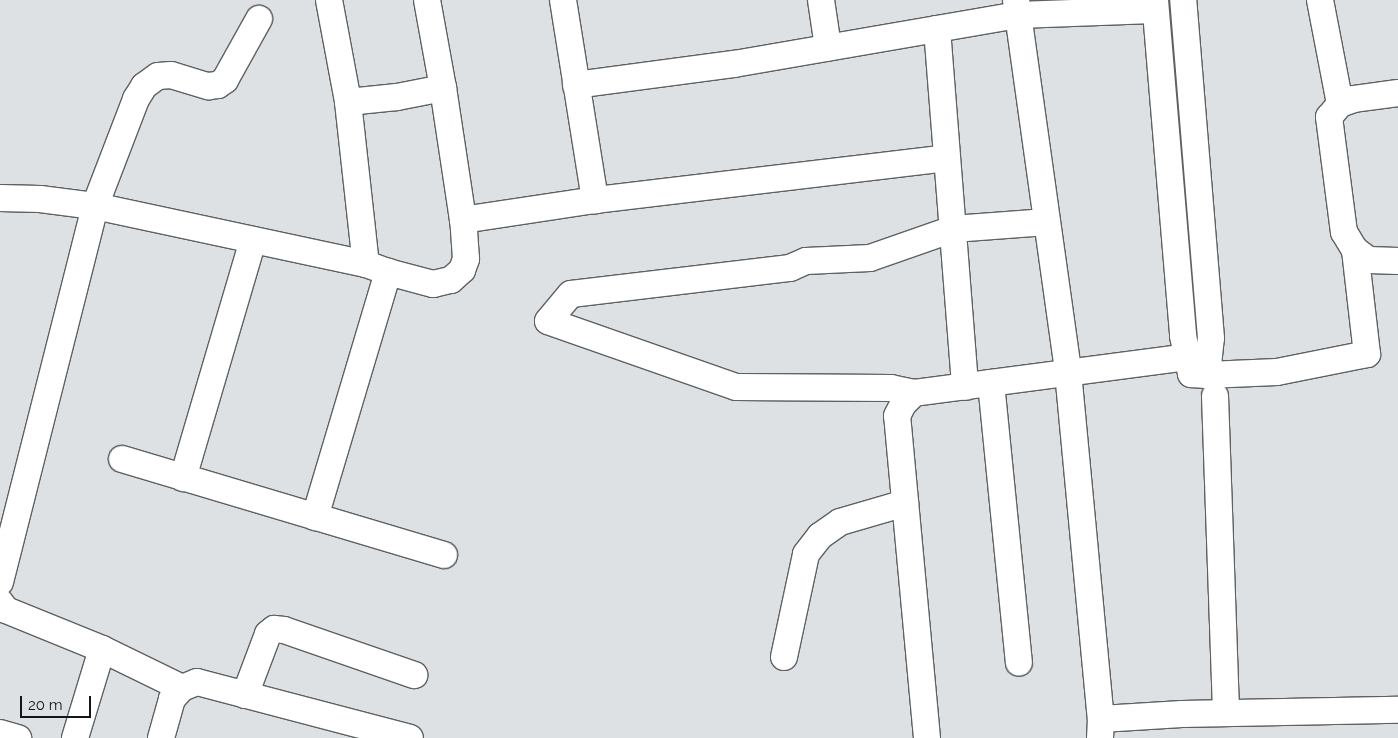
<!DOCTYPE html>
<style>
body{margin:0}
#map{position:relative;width:1398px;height:738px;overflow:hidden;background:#dee1e4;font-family:Raleway,sans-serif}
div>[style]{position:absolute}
.roads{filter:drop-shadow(1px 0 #5e6163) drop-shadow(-1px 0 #5e6163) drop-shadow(0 1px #5e6163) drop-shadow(0 -1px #5e6163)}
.street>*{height:26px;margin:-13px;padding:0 13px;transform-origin:13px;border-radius:13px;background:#fff}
span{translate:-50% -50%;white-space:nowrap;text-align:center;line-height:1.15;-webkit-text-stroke:5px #dee1e4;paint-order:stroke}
.scale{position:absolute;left:20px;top:696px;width:71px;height:22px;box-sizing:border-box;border:2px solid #141516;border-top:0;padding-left:6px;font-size:15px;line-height:18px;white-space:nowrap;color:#141516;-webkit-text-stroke:4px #dee1e4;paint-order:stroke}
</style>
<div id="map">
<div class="roads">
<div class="street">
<div style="left:329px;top:0;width:104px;rotate:79.4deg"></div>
<div style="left:348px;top:102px;width:163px;rotate:83.7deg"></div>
<div style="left:563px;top:0;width:203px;rotate:80.9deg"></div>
<div style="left:821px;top:0;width:48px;rotate:81.5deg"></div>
<div style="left:1016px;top:0;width:376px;rotate:82deg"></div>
<div style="left:1068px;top:372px;width:349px;rotate:84.6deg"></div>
<div style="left:1101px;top:719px;width:19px;rotate:93deg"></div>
<div style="left:1155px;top:0;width:337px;rotate:85.2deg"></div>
<div style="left:1183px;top:336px;width:39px;rotate:78deg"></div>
<div style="left:1191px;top:374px;width:16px;rotate:4deg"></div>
<div style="left:1207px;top:375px;width:37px;rotate:-84deg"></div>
<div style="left:1211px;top:338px;width:339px;rotate:-94.7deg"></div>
<div style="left:1320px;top:0;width:106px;rotate:79.1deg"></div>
<div style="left:937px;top:29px;width:359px;rotate:85.5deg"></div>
<div style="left:576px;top:85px;width:159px;rotate:-7.6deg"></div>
<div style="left:734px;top:64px;width:288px;rotate:-9.8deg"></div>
<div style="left:1018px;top:15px;width:136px;rotate:-2.1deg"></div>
<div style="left:1398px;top:93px;width:44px;rotate:172.2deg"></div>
<div style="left:1354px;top:99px;width:15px;rotate:160deg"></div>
<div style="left:1340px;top:104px;width:17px;rotate:130deg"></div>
<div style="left:1329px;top:117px;width:116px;rotate:82.6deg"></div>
<div style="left:1344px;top:232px;width:21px;rotate:59deg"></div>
<div style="left:1355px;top:250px;width:17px;rotate:36deg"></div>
<div style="left:1369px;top:260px;width:29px;rotate:2deg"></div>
<div style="left:348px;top:102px;width:49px;rotate:-5.8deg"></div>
<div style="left:397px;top:97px;width:47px;rotate:-11.1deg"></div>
<div style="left:0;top:198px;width:40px;rotate:1.4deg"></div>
<div style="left:40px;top:199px;width:55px;rotate:7.3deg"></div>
<div style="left:95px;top:206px;width:277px;rotate:12.1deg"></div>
<div style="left:366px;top:264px;width:23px;rotate:20deg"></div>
<div style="left:388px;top:272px;width:47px;rotate:14.9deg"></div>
<div style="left:433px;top:284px;width:18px;rotate:-13deg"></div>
<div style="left:451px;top:280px;width:15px;rotate:-42deg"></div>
<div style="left:462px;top:270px;width:12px;rotate:-70deg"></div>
<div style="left:466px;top:259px;width:39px;rotate:-94deg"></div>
<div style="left:463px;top:220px;width:134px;rotate:-98.6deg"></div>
<div style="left:443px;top:88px;width:89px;rotate:-100.3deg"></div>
<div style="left:463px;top:220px;width:134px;rotate:-8.6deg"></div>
<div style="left:595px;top:200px;width:354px;rotate:-6.8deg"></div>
<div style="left:1207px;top:375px;width:70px;rotate:-2.5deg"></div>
<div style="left:1277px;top:372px;width:92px;rotate:-11.3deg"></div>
<div style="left:1367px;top:354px;width:105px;rotate:-96.6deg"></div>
<div style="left:991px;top:383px;width:281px;rotate:84.3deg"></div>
<div style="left:914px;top:393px;width:24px;rotate:-168deg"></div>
<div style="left:891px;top:388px;width:155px;rotate:-179.6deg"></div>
<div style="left:736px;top:387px;width:199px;rotate:-160.7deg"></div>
<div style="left:548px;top:321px;width:35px;rotate:-50deg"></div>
<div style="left:571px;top:294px;width:221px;rotate:-6.8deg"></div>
<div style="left:790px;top:268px;width:17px;rotate:-24deg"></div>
<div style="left:806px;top:261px;width:64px;rotate:-2.7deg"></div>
<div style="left:870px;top:258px;width:88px;rotate:-19.3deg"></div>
<div style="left:953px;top:229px;width:94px;rotate:-4.3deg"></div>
<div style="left:1215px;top:396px;width:317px;rotate:88deg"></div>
<div style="left:122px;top:459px;width:336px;rotate:16.6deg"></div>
<div style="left:183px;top:478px;width:248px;rotate:-73.6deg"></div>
<div style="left:315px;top:517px;width:256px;rotate:-73.4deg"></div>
<div style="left:0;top:582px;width:388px;rotate:-75.8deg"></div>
<div style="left:95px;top:206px;width:115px;rotate:-69deg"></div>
<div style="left:136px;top:99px;width:15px;rotate:-58deg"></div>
<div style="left:144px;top:86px;width:17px;rotate:-36deg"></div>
<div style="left:158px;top:76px;width:13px;rotate:-4deg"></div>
<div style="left:171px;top:75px;width:39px;rotate:17deg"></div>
<div style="left:208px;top:86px;width:10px;rotate:-6deg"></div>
<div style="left:218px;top:85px;width:9px;rotate:-36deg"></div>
<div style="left:225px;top:80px;width:70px;rotate:-60.9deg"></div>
<div style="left:0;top:602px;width:10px;rotate:53deg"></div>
<div style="left:6px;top:610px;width:104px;rotate:22.1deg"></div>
<div style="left:102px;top:649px;width:89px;rotate:26deg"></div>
<div style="left:784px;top:657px;width:105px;rotate:-77.9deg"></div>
<div style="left:806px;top:554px;width:23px;rotate:-52deg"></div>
<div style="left:820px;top:536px;width:24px;rotate:-35deg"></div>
<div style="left:840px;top:522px;width:68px;rotate:-16.3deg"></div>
<div style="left:245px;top:695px;width:65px;rotate:-69.3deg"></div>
<div style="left:268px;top:634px;width:8px;rotate:-40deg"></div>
<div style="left:274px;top:629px;width:10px;rotate:6deg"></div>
<div style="left:284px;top:630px;width:138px;rotate:19.1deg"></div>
<div style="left:1101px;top:719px;width:81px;rotate:-3.5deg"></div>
<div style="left:1182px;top:714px;width:216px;rotate:-1.1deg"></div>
<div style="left:0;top:733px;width:19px;rotate:16deg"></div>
<div style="left:75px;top:738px;width:93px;rotate:-73.1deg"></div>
<div style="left:161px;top:738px;width:41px;rotate:-74.2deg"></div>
<div style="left:172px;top:699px;width:15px;rotate:-48deg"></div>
<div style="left:182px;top:688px;width:16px;rotate:-22deg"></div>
<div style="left:197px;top:682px;width:220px;rotate:14.7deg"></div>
<div style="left:927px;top:738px;width:323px;rotate:-95.3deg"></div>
<div style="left:897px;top:416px;width:13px;rotate:-63deg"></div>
<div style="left:903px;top:404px;width:16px;rotate:-45deg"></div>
<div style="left:914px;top:393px;width:274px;rotate:-7.5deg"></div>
</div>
</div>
<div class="scale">20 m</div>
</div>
